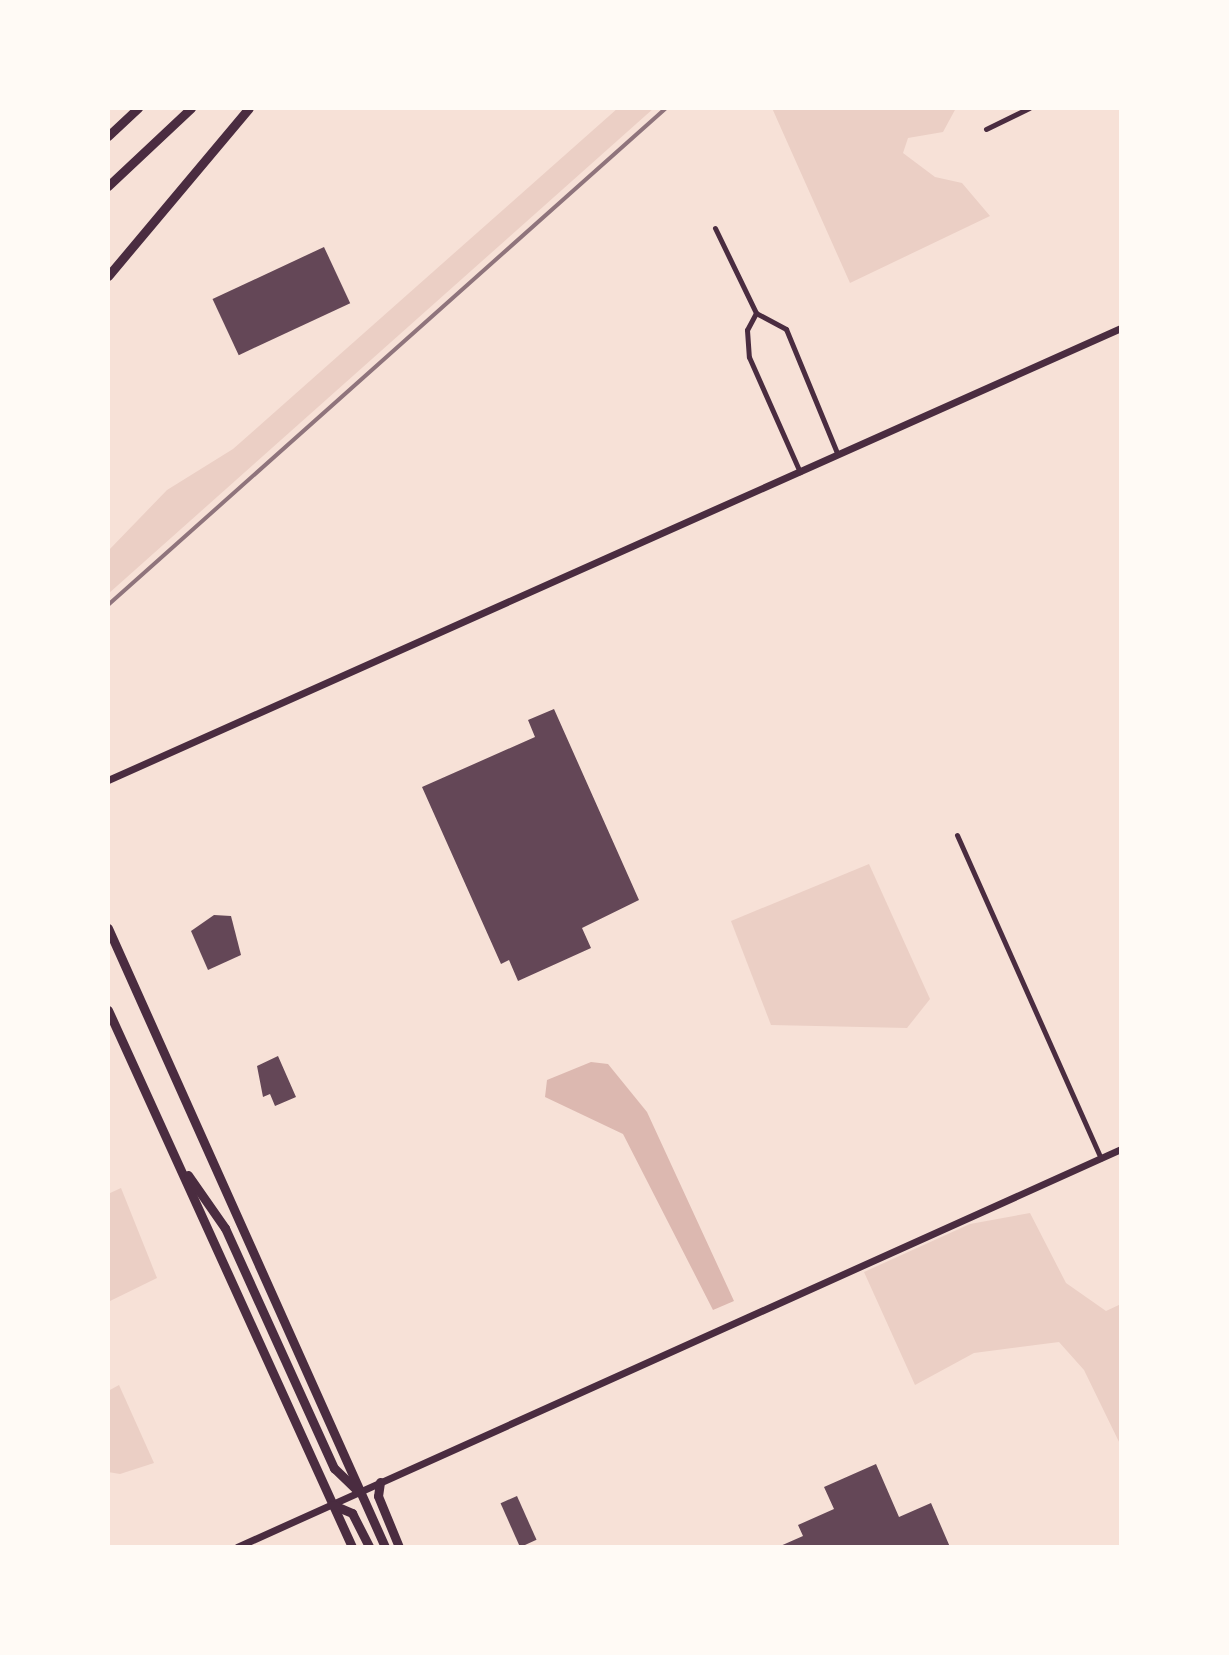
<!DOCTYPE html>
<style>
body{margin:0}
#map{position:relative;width:1229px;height:1655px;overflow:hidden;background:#f7e1d7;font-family:"DejaVu Sans",sans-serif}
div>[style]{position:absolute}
.green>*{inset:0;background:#ebcfc5}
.water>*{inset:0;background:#dcb8b0}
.building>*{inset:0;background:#644757;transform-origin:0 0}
.minor>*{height:5px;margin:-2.5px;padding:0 2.5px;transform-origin:2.5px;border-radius:2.5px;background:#4a2c40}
.tertiary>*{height:7px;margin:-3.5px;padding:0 3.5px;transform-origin:3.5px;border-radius:3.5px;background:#4a2c40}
.primary>*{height:9px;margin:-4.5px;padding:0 4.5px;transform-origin:4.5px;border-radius:4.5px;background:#4a2c40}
.trunk>*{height:9px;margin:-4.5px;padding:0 4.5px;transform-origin:4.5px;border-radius:4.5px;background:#4a2c40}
.rail>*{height:4px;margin:-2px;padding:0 2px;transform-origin:2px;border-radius:2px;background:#8f747c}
span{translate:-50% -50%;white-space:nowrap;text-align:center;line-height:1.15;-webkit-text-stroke:7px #fffaf5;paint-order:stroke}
.frame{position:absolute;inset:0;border:110px solid #fffaf5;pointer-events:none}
</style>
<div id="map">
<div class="green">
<div style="clip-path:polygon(618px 108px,654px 108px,108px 594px,108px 551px,167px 490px,233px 449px)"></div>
<div style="clip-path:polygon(772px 108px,956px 108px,943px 132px,908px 138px,903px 153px,935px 177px,962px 183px,990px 216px,850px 283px)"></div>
<div style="clip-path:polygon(869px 864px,930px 999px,907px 1028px,771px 1025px,731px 921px)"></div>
<div style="clip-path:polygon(121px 1188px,157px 1278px,108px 1302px,108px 1194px)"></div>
<div style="clip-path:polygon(1030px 1213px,1066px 1283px,1106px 1311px,1121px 1304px,1121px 1446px,1084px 1370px,1059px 1342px,974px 1353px,915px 1385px,864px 1272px,970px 1224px)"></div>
<div style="clip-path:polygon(119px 1385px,154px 1463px,120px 1474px,108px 1472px,108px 1391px)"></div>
</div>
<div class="water">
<div style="clip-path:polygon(591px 1062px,608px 1064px,647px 1112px,734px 1301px,713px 1310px,623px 1134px,545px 1097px,547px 1080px)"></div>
</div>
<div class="building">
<div style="left:324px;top:247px;width:62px;height:123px;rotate:65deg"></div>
<div style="clip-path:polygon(554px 709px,639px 900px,582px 928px,591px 948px,518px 981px,509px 960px,501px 964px,422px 787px,535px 737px,528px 720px)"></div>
<div style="clip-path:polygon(214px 915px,231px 916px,241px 955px,208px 970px,191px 931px)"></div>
<div style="clip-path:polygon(278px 1056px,296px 1097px,275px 1106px,270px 1094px,263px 1097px,257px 1066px)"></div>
<div style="clip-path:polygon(876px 1464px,899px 1517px,931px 1503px,950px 1547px,778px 1547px,803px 1536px,798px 1525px,834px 1509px,824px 1487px)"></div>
<div style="left:517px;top:1496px;width:48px;height:18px;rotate:66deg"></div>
</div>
<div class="minor">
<div style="left:986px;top:129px;width:48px;rotate:-26deg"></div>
<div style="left:715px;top:228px;width:94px;rotate:64.2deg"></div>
<div style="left:756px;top:313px;width:34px;rotate:28deg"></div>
<div style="left:786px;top:329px;width:136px;rotate:67.6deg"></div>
<div style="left:756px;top:313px;width:19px;rotate:118deg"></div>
<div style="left:747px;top:330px;width:27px;rotate:86deg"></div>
<div style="left:749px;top:357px;width:126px;rotate:66.1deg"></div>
<div style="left:957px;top:835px;width:354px;rotate:66deg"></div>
</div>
<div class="tertiary">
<div style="left:108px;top:780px;width:1109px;rotate:-24.05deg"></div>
<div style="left:237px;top:1547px;width:969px;rotate:-24.24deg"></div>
</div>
<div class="primary">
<div style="left:108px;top:928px;width:678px;rotate:65.89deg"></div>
<div style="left:108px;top:1010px;width:590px;rotate:65.56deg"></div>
<div style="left:188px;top:1175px;width:65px;rotate:55.1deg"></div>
<div style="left:225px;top:1228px;width:264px;rotate:65.6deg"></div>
<div style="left:334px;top:1468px;width:32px;rotate:44deg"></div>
<div style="left:380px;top:1482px;width:14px;rotate:98deg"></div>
<div style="left:378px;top:1496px;width:55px;rotate:67.6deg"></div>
<div style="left:333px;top:1505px;width:21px;rotate:23deg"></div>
<div style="left:352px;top:1513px;width:38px;rotate:63deg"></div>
</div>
<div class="trunk">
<div style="left:108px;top:136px;width:41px;rotate:-43deg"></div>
<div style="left:108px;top:186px;width:114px;rotate:-43.2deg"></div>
<div style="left:108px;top:276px;width:219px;rotate:-50deg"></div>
</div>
<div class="rail">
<div style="left:108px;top:605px;width:747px;rotate:-41.69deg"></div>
</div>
<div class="frame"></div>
</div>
